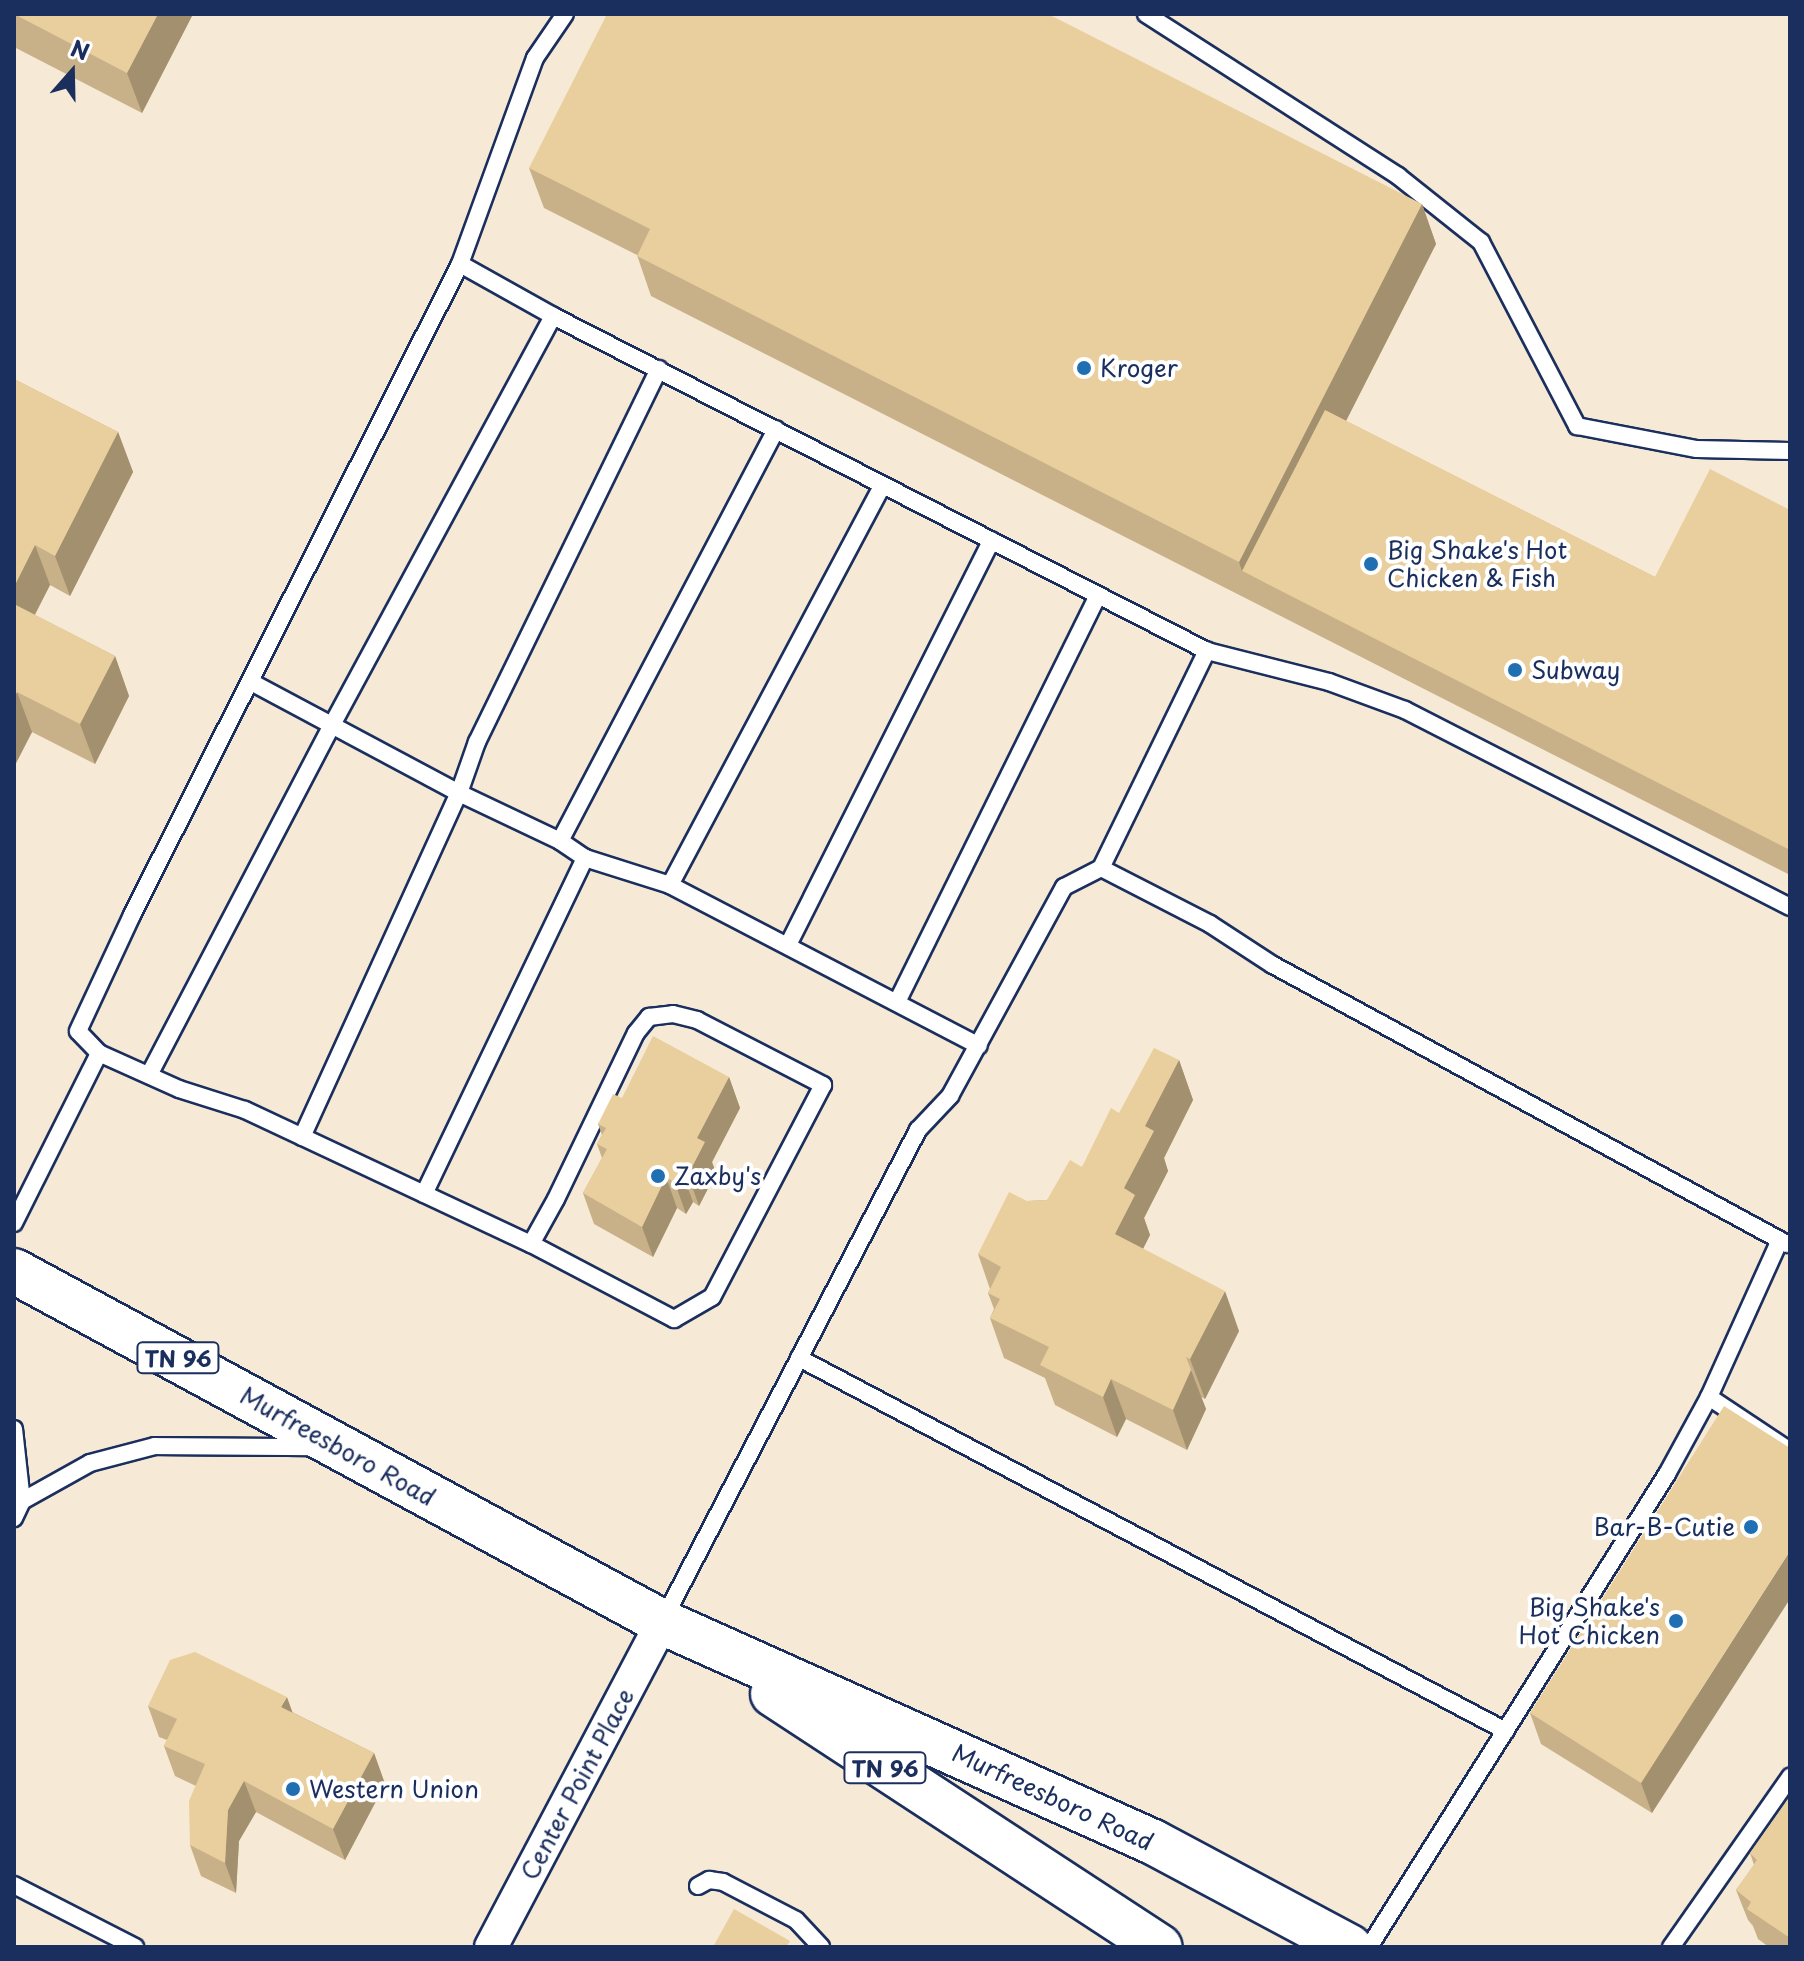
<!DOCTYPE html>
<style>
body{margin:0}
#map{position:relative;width:1804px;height:1961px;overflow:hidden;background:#fbf5ec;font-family:"Playpen Sans",sans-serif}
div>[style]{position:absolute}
.built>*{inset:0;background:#f6e9d5;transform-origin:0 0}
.roads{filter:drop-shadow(2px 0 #1b2f5e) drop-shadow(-2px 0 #1b2f5e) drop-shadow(0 2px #1b2f5e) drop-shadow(0 -2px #1b2f5e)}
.service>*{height:16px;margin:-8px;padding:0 8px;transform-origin:8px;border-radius:8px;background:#fff}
.minor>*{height:32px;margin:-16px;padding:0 16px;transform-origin:16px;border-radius:16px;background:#fff}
.trunk>*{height:44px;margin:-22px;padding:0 22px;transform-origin:22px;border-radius:22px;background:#fff}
.wall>*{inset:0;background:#c8b188}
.shaded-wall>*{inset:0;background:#a3906f}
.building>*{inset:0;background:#e9ce9e}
.dots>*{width:22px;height:22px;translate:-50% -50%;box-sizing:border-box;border:4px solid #fff;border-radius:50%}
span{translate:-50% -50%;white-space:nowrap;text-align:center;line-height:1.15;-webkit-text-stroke:8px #fff;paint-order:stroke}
.shield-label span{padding:2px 6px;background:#fff;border:2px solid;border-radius:6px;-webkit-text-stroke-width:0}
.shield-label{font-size:22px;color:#1b2f5e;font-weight:700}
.poi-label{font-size:24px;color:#1b2f5e}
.left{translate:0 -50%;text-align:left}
.right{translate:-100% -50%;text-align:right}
.street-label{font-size:24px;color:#1b2f5e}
.frame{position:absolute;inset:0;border:16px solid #1b2f5e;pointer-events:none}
.north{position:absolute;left:32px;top:32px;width:80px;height:80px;-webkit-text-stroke:6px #fff;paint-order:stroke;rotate:20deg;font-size:22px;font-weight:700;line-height:32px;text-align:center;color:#1b2f5e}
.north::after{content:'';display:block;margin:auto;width:28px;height:36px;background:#1b2f5e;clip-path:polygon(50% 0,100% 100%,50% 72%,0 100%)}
</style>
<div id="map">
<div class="built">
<div style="left:14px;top:14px;width:1776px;height:1933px"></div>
</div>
<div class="roads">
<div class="service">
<div style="left:1146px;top:14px;width:300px;rotate:32.7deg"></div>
<div style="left:1398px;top:176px;width:106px;rotate:38.5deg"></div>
<div style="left:1481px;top:242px;width:208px;rotate:62.4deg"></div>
<div style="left:1577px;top:426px;width:122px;rotate:10.9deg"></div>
<div style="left:1697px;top:449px;width:93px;rotate:1.2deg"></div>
<div style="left:460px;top:264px;width:107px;rotate:29.2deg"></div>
<div style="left:553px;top:316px;width:735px;rotate:27.12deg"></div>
<div style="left:1207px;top:651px;width:126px;rotate:14.3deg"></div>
<div style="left:1329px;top:682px;width:81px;rotate:20.2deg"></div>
<div style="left:1405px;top:710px;width:432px;rotate:27.1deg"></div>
<div style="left:251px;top:682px;width:236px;rotate:28.1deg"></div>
<div style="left:459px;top:793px;width:112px;rotate:25.4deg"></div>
<div style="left:560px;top:841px;width:30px;rotate:34deg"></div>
<div style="left:585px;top:858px;width:89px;rotate:17.6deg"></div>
<div style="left:670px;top:885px;width:348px;rotate:27.5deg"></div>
<div style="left:560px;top:841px;width:465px;rotate:-62.3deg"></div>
<div style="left:1101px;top:868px;width:123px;rotate:27.2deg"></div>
<div style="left:1210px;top:924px;width:75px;rotate:33.1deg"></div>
<div style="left:1273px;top:965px;width:585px;rotate:28.49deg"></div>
<div style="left:670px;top:885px;width:451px;rotate:-62deg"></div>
<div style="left:788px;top:945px;width:453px;rotate:-63.3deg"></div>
<div style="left:898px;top:1000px;width:449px;rotate:-63.7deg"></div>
<div style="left:149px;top:1075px;width:395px;rotate:-62.4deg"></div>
<div style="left:332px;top:725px;width:465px;rotate:-61.6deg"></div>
<div style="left:302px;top:1137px;width:378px;rotate:-65.5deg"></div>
<div style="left:459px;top:793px;width:54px;rotate:-70.6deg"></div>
<div style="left:477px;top:742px;width:415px;rotate:-64deg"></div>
<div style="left:424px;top:1194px;width:373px;rotate:-64.4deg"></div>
<div style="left:14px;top:1223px;width:190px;rotate:-63.4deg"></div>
<div style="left:531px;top:1244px;width:51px;rotate:-60.9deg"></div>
<div style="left:556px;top:1199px;width:184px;rotate:-64.3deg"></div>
<div style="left:636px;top:1033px;width:21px;rotate:-51deg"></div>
<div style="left:649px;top:1017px;width:24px;rotate:-7deg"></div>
<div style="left:673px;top:1014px;width:25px;rotate:14deg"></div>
<div style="left:697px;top:1020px;width:142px;rotate:27.3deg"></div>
<div style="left:823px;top:1085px;width:239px;rotate:117.6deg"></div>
<div style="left:712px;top:1297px;width:44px;rotate:149.9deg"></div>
<div style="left:674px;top:1319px;width:161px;rotate:-152.3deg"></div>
<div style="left:531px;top:1244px;width:316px;rotate:-154.9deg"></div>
<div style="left:245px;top:1110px;width:69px;rotate:-162.3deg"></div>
<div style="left:179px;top:1089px;width:88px;rotate:-155.8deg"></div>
<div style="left:99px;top:1053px;width:30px;rotate:-134deg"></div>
<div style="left:78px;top:1031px;width:128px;rotate:-65deg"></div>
<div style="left:132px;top:915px;width:729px;rotate:-63.26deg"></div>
<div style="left:460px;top:264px;width:219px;rotate:-70deg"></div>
<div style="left:535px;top:58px;width:53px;rotate:-55.7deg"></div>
<div style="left:799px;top:1358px;width:799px;rotate:27.82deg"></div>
<div style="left:1709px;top:1397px;width:97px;rotate:33.7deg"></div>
<div style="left:14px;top:1429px;width:72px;rotate:83.7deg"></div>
<div style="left:22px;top:1501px;width:19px;rotate:115deg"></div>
<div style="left:22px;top:1501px;width:78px;rotate:-29.2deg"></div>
<div style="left:90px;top:1463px;width:67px;rotate:-14.7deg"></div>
<div style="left:155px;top:1446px;width:157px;rotate:0.4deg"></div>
<div style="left:662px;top:1622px;width:555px;rotate:-62.51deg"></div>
<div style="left:918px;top:1130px;width:47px;rotate:-46.7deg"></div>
<div style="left:950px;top:1096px;width:238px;rotate:-61.4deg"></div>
<div style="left:1064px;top:887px;width:42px;rotate:-27.2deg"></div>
<div style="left:1101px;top:868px;width:242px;rotate:-64deg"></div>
<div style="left:14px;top:1885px;width:136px;rotate:27.1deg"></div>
<div style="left:698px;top:1886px;width:13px;rotate:-29deg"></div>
<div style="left:709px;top:1880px;width:14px;rotate:8deg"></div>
<div style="left:723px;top:1882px;width:82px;rotate:27.5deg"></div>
<div style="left:796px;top:1920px;width:37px;rotate:47deg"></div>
<div style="left:1369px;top:1947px;width:559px;rotate:-57.79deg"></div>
<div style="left:1667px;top:1474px;width:88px;rotate:-61.4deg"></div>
<div style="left:1709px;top:1397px;width:172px;rotate:-65.7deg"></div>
<div style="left:1671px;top:1947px;width:208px;rotate:-55deg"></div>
</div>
<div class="minor">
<div style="left:491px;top:1947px;width:367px;rotate:-62.2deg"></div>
</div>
<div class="trunk">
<div style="left:14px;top:1271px;width:737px;rotate:28.44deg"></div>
<div style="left:662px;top:1622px;width:538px;rotate:24.14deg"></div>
<div style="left:1153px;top:1842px;width:223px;rotate:28.1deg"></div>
<div style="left:773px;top:1694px;width:462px;rotate:33.2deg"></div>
</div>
</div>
<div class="wall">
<div style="clip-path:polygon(14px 14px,193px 14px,142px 113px,14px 47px)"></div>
<div style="clip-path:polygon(529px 168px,1422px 204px,1436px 244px,1346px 421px,1655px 577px,1790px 510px,1790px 875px,651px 296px,637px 255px,544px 208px)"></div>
<div style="clip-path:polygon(14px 379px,118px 432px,133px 472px,70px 596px,50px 585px,35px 615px,115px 656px,129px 696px,95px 764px,32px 732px,14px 767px)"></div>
<div style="clip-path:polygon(1179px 1060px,1193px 1100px,1164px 1158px,1168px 1171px,1144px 1218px,1150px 1235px,1143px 1249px,1239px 1331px,1205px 1399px,1201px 1397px,1206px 1409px,1187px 1450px,1126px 1419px,1117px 1437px,1055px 1405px,1045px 1378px,1004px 1358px,990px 1318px,994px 1309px,988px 1293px,990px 1289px,978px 1254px,1027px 1201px,1047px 1200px,1082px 1167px)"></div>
<div style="clip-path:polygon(729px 1077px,740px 1108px,712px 1162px,716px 1173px,699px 1206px,693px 1202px,686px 1214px,677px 1208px,653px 1257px,594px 1224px,583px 1193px,602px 1158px,597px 1144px,602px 1135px,598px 1124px,622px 1098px)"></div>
<div style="clip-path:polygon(1790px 1448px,1652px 1813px,1541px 1744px,1530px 1713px)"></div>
<div style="clip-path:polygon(148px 1706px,292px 1712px,374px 1753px,385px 1784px,345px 1860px,256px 1812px,239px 1841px,236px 1893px,201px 1876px,190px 1845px,196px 1786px,175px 1776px,164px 1746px,167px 1740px,159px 1737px)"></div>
<div style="clip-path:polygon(1790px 1797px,1790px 1947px,1769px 1947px,1758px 1939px,1753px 1926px,1748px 1920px,1736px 1890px,1754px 1865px,1750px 1853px)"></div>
</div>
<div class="shaded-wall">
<div style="clip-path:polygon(158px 14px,193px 14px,142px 113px,127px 73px)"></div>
<div style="clip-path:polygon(1422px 204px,1436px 244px,1264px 582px,1242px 571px,1239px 562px)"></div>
<div style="clip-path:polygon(118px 432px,133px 472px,70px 596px,55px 556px)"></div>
<div style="clip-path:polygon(35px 545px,50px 585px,21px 641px,14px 620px,14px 587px)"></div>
<div style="clip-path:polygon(115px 656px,129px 696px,95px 764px,80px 724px)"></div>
<div style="clip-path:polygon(17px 692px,32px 732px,14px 767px,14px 698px)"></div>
<div style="clip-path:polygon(1179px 1060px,1193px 1100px,1164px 1158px,1168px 1171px,1144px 1218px,1150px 1235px,1130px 1274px,1115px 1234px,1124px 1188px,1145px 1126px)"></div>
<div style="clip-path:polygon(729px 1077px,740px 1108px,712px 1162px,716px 1173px,699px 1206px,688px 1175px,697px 1138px)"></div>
<div style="clip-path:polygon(682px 1172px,693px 1202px,686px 1214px,675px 1183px)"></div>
<div style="clip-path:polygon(666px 1177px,677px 1208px,653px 1257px,642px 1227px)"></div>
<div style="clip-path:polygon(1225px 1291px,1239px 1331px,1205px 1399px,1190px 1359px)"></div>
<div style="clip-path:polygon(1191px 1370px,1206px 1409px,1187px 1450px,1173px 1410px)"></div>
<div style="clip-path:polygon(1111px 1379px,1126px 1419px,1117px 1437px,1103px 1397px)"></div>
<div style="clip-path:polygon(1790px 1551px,1790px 1599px,1652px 1813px,1641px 1783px)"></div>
<div style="clip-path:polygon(287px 1697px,298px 1728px,281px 1707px)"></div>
<div style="clip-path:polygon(374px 1753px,385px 1784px,345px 1860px,333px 1829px)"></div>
<div style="clip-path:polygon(244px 1781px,256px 1812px,239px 1841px,236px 1893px,225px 1863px,228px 1810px)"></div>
</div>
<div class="building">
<div style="clip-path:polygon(14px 14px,158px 14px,127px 73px)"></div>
<div style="clip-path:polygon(607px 14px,1048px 14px,1422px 204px,1239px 562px,637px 256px,650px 229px,529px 168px)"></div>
<div style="clip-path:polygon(14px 379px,118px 432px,55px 556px,35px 545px,14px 587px)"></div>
<div style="clip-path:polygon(1325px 410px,1655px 577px,1710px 469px,1790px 510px,1790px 850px,1242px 571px)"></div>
<div style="clip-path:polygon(14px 604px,115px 656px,80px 724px,17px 692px,14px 698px)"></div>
<div style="clip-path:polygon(653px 1036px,729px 1077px,697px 1138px,705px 1142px,688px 1175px,682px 1172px,675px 1183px,666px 1177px,642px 1227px,583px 1193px,607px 1149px,597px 1144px,606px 1128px,598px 1124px,613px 1094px,622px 1098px)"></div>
<div style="clip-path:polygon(1154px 1048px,1179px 1060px,1145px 1126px,1154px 1131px,1124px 1188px,1135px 1195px,1115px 1234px,1225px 1291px,1190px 1359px,1186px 1357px,1191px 1370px,1173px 1410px,1111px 1379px,1103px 1397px,1040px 1365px,1049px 1347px,990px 1318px,1000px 1299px,988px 1293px,1001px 1267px,978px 1254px,1009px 1192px,1027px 1201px,1047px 1200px,1070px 1160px,1082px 1167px,1111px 1108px,1119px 1113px)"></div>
<div style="clip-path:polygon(1724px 1406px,1790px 1448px,1790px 1551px,1641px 1783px,1530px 1713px)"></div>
<div style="clip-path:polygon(195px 1652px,287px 1697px,281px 1707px,374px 1753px,333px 1829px,244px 1781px,228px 1810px,225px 1863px,190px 1845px,189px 1801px,205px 1764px,164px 1746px,177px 1719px,148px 1706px,170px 1660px)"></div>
<div style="clip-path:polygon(1790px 1797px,1790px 1938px,1747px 1909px,1751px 1902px,1736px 1890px,1757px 1860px,1750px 1853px)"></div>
<div style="clip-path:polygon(734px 1909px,790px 1941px,786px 1947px,713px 1947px)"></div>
</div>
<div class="dots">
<div style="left:1084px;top:368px;background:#1f6fb2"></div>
<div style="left:1371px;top:564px;background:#1f6fb2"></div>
<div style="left:1515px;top:670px;background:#1f6fb2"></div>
<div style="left:658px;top:1176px;background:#1f6fb2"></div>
<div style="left:1751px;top:1527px;background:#1f6fb2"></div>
<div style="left:1676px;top:1621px;background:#1f6fb2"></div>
<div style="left:293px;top:1789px;background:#1f6fb2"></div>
</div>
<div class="shield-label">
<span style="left:178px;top:1358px">TN 96</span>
<span style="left:885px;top:1768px">TN 96</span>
</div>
<div class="poi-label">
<span class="left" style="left:1100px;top:368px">Kroger</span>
<span class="left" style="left:1387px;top:564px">Big Shake's Hot<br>Chicken &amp; Fish</span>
<span class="left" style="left:1531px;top:670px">Subway</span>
<span class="left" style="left:674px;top:1176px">Zaxby's</span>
<span class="right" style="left:1735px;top:1527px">Bar-B-Cutie</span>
<span class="right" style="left:1660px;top:1621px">Big Shake's<br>Hot Chicken</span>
<span class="left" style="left:309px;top:1789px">Western Union</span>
</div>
<div class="street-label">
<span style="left:338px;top:1446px;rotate:29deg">Murfreesboro Road</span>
<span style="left:577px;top:1784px;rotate:-62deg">Center Point Place</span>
<span style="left:1053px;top:1797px;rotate:25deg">Murfreesboro Road</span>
</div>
<div class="frame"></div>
<div class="north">N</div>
</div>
